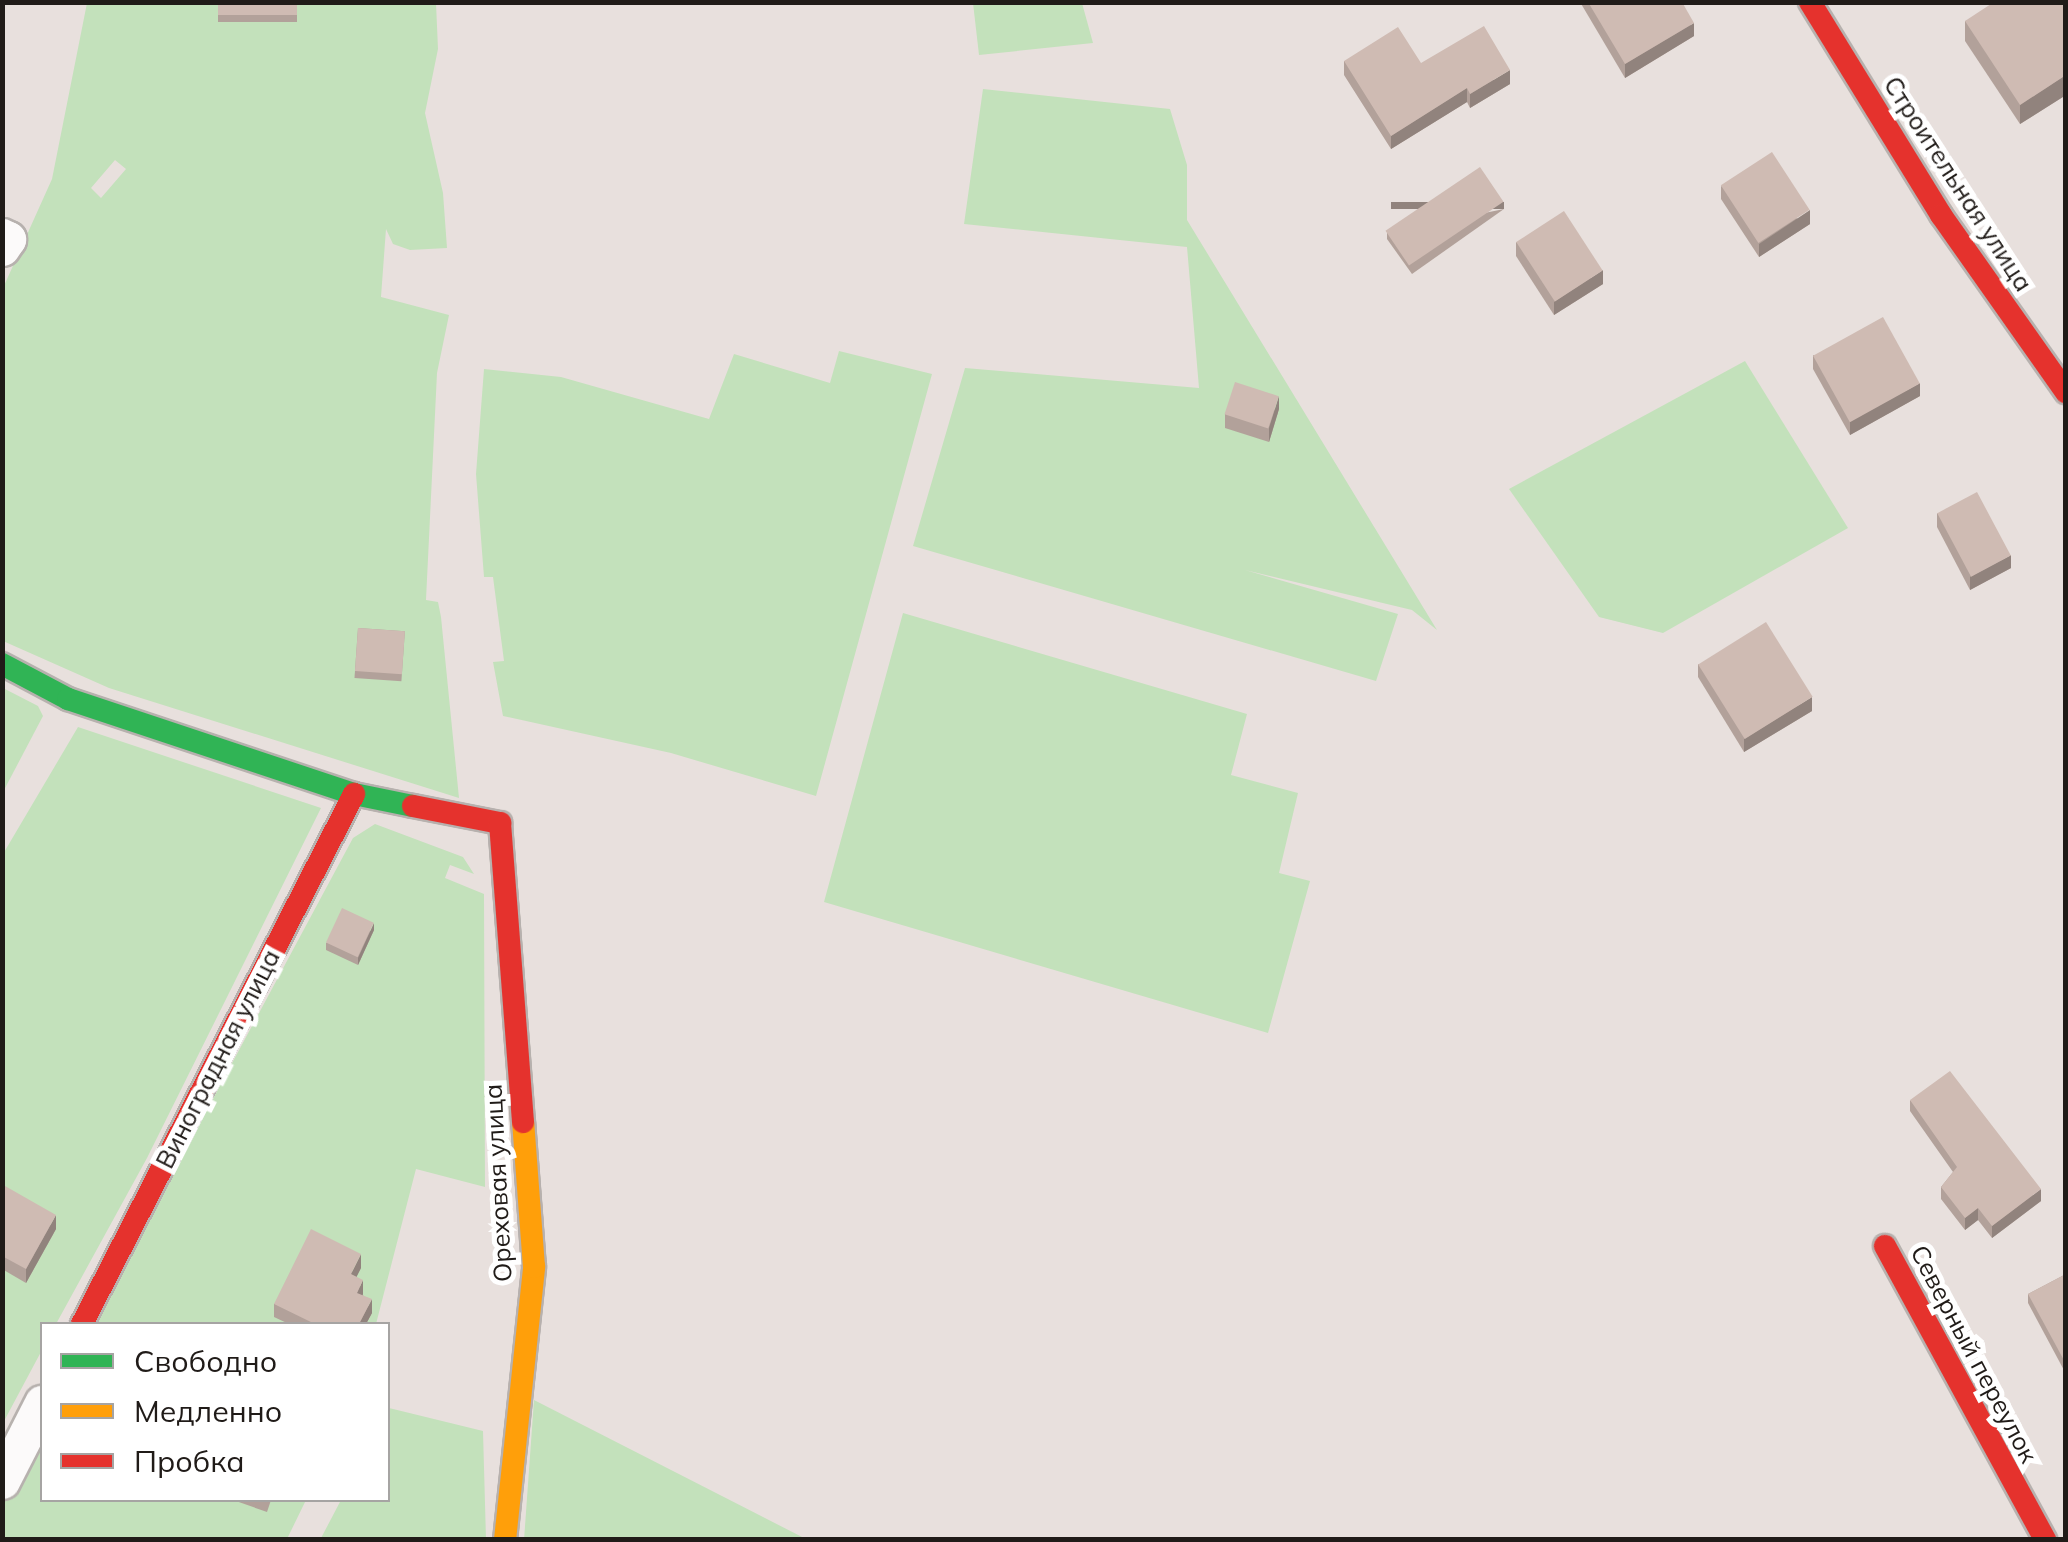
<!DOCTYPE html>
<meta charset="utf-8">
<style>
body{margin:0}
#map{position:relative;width:2068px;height:1542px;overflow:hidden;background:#e8e0dd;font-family:Mulish,sans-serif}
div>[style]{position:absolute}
.green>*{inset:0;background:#c3e1bb}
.roads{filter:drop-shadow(2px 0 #b7b1ae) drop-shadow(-2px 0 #b7b1ae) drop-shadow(0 2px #b7b1ae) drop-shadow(0 -2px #b7b1ae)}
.street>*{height:35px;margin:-17.5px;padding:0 17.5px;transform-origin:17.5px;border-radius:17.5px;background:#fcfafa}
.fast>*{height:22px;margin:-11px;padding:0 11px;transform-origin:11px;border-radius:11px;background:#30b455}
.slow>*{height:22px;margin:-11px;padding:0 11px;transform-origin:11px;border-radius:11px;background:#ff9f0a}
.jam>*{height:22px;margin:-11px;padding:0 11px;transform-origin:11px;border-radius:11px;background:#e5322d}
.wall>*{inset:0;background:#b2a19a;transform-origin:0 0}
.shaded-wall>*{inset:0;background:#91837d;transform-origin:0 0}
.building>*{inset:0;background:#cfbbb3;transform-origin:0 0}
span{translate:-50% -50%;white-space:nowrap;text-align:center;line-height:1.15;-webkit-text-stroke:10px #fff;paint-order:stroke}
.street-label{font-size:25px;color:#201b18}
.frame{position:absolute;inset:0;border:5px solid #201b18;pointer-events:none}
.legend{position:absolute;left:40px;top:1322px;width:350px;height:180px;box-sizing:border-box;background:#fff;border:2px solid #a6a4a3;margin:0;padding:12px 18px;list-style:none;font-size:30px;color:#201b18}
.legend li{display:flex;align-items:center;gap:20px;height:50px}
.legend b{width:50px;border:2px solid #a6a4a3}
</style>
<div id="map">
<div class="green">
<div style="clip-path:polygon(evenodd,87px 3px,436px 3px,438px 49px,425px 113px,443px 193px,447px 248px,410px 250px,393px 244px,386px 229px,381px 297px,449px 315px,437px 373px,426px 600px,438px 602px,441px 617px,459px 798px,109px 688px,3px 641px,3px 288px,52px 179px,87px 3px,115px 160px,126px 169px,101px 198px,91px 188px,115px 160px)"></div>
<div style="clip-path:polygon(973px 3px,1082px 3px,1093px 43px,979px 55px)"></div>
<div style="clip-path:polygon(983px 89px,1170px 109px,1187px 165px,1187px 220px,1437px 630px,1412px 610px,1245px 570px,1398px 614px,1376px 681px,913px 546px,965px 368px,1199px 388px,1187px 247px,964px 224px)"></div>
<div style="clip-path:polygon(839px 351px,932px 374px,816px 796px,671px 753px,503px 716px,493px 662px,504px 661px,493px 577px,484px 577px,476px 474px,484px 369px,561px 377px,709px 419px,734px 354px,830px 383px)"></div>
<div style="clip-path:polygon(1745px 361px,1848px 528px,1663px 633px,1599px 617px,1509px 489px)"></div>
<div style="clip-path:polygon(903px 613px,1247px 714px,1231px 775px,1298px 793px,1279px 873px,1310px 881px,1268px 1033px,824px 902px)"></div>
<div style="clip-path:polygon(3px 688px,38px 706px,43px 716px,3px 792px)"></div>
<div style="clip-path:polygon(78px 727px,321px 808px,147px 1158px,56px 1324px,42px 1324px,42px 1350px,3px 1423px,3px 854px)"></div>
<div style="clip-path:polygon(375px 824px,463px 857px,474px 874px,450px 865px,445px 878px,484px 894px,485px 1187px,416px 1169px,376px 1324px,92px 1324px,353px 838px)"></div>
<div style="clip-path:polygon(534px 1400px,806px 1539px,524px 1540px)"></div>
<div style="clip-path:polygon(389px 1408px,483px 1431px,486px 1539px,320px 1540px,341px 1500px,388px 1500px)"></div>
<div style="clip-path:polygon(42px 1418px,42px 1500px,306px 1500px,287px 1539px,3px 1540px,3px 1489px)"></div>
</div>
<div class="roads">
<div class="street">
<div style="left:2px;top:236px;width:7px;rotate:27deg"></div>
<div style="left:8px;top:239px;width:11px;rotate:124deg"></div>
<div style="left:2px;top:1481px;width:88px;rotate:-62.9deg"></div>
</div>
<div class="fast">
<div style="left:2px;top:664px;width:75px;rotate:27.9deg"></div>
<div style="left:68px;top:699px;width:301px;rotate:18.4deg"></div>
<div style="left:354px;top:794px;width:60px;rotate:11.5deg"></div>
</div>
<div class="slow">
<div style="left:505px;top:1540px;width:275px;rotate:-83.9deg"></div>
<div style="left:534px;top:1267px;width:145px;rotate:-94.3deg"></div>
</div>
<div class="jam">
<div style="left:1810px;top:2px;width:250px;rotate:58.4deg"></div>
<div style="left:1941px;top:215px;width:217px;rotate:54.8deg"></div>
<div style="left:413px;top:806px;width:89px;rotate:11.1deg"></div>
<div style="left:500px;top:823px;width:300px;rotate:85.6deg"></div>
<div style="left:1885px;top:1246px;width:335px;rotate:61.4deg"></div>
<div style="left:82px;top:1324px;width:596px;rotate:-62.83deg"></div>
</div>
</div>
<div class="wall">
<div style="left:218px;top:2px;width:79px;height:20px"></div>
<div style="clip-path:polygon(1580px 2px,1682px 2px,1694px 36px,1625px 78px)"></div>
<div style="clip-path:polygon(2066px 2px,2066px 95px,2020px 124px,1965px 41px,1965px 21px)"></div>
<div style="clip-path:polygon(1344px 61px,1421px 63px,1510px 84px,1470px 108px,1467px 102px,1391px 149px,1344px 75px)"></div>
<div style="clip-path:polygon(1721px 186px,1810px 224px,1759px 257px,1721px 199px)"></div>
<div style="clip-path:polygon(1504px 209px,1412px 274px,1387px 239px,1387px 233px)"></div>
<div style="clip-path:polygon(1516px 242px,1603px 284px,1554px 315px,1516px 256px)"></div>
<div style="clip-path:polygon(1813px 355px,1920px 396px,1850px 435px,1813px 369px)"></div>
<div style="clip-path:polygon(1279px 409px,1269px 442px,1225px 428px,1225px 414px)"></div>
<div style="clip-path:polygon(1937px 513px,2011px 568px,1970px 590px,1937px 527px)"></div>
<div style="left:358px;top:628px;width:47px;height:50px;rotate:4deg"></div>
<div style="clip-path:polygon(1698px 664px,1812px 711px,1744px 752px,1698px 677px)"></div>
<div style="clip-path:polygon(374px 930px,358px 965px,326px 950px,326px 943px)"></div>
<div style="clip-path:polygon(1910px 1100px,2041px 1201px,1992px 1238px,1978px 1220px,1965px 1230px,1941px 1199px,1941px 1187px,1953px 1172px,1910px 1111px)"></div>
<div style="clip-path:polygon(2px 1190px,56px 1229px,26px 1283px,2px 1269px)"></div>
<div style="clip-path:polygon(361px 1268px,356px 1277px,363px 1295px,372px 1313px,366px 1324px,289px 1324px,274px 1317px,274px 1304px)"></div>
<div style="clip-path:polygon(2066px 1274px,2066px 1374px,2028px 1303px,2028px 1294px)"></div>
<div style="clip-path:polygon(233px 1500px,271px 1500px,267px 1512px)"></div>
</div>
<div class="shaded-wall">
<div style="clip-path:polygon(1694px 23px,1694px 36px,1625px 78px,1625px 64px)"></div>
<div style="clip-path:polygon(1510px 70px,1510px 84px,1470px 108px,1470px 94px)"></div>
<div style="clip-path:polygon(2066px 75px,2066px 95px,2020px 124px,2020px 105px)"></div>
<div style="clip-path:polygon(1467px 88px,1467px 102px,1391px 149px,1391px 136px)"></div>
<div style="left:1504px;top:202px;width:7px;height:113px;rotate:90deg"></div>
<div style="clip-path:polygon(1810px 210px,1810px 224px,1759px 257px,1759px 244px)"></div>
<div style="clip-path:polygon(1603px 270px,1603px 284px,1554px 315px,1554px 302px)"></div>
<div style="clip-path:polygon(1920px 383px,1920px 396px,1850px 435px,1850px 421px)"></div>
<div style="clip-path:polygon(1279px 396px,1279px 409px,1269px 442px,1269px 428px)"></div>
<div style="clip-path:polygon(2011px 555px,2011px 568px,1970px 590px,1970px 577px)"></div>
<div style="clip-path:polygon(1812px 697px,1812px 711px,1744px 752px,1744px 739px)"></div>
<div style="clip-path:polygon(374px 923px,374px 930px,358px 965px,358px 958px)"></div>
<div style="clip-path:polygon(2041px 1189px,2041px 1201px,1992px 1238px,1992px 1226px)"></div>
<div style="clip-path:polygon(1978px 1208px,1978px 1220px,1965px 1230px,1965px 1218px)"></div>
<div style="clip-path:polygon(56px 1215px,56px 1229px,26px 1283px,26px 1269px)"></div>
<div style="clip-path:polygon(361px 1254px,361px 1268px,351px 1288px,351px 1274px)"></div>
<div style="clip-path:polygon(363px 1280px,363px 1294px,357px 1306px,357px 1293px)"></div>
<div style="clip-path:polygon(372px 1299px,372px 1313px,366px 1324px,359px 1324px)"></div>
</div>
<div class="building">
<div style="left:218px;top:2px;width:79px;height:13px"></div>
<div style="clip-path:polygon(1588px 2px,1682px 2px,1694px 23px,1625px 64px)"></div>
<div style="clip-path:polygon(1994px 2px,2066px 2px,2066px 75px,2020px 105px,1965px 21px)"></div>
<div style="clip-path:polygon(1484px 26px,1510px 70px,1470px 94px,1467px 88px,1391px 136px,1344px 61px,1398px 27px,1421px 63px)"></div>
<div style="left:1772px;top:152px;width:69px;height:61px;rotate:57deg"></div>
<div style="left:1480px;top:167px;width:42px;height:114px;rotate:56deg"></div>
<div style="left:1564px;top:211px;width:71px;height:57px;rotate:57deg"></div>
<div style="left:1883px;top:317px;width:76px;height:80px;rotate:61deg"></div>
<div style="left:1235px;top:382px;width:46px;height:34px;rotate:18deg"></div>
<div style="left:1977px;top:492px;width:72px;height:45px;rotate:62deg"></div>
<div style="left:1766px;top:622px;width:88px;height:80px;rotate:58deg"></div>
<div style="left:358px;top:628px;width:47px;height:43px;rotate:4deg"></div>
<div style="left:342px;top:908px;width:35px;height:38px;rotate:25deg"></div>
<div style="clip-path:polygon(1950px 1071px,2041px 1189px,1992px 1226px,1978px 1208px,1965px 1218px,1941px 1187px,1957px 1167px,1910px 1100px)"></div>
<div style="clip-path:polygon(5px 1186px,56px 1215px,26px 1269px,2px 1256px,2px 1190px)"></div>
<div style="clip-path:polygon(311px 1229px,361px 1254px,351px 1274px,363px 1280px,357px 1293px,372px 1299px,359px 1324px,315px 1324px,274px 1304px)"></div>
<div style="clip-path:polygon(2066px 1274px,2066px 1364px,2028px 1294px)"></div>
</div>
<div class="street-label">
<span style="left:1958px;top:184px;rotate:57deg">Строительная улица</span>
<span style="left:218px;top:1059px;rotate:-63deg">Виноградная улица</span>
<span style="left:498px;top:1183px;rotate:-93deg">Ореховая улица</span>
<span style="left:1974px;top:1354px;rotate:62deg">Северный переулок</span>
</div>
<div class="frame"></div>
<ul class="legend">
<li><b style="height:12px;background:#30b455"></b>Свободно</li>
<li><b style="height:12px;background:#ff9f0a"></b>Медленно</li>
<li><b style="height:12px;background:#e5322d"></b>Пробка</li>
</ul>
</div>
